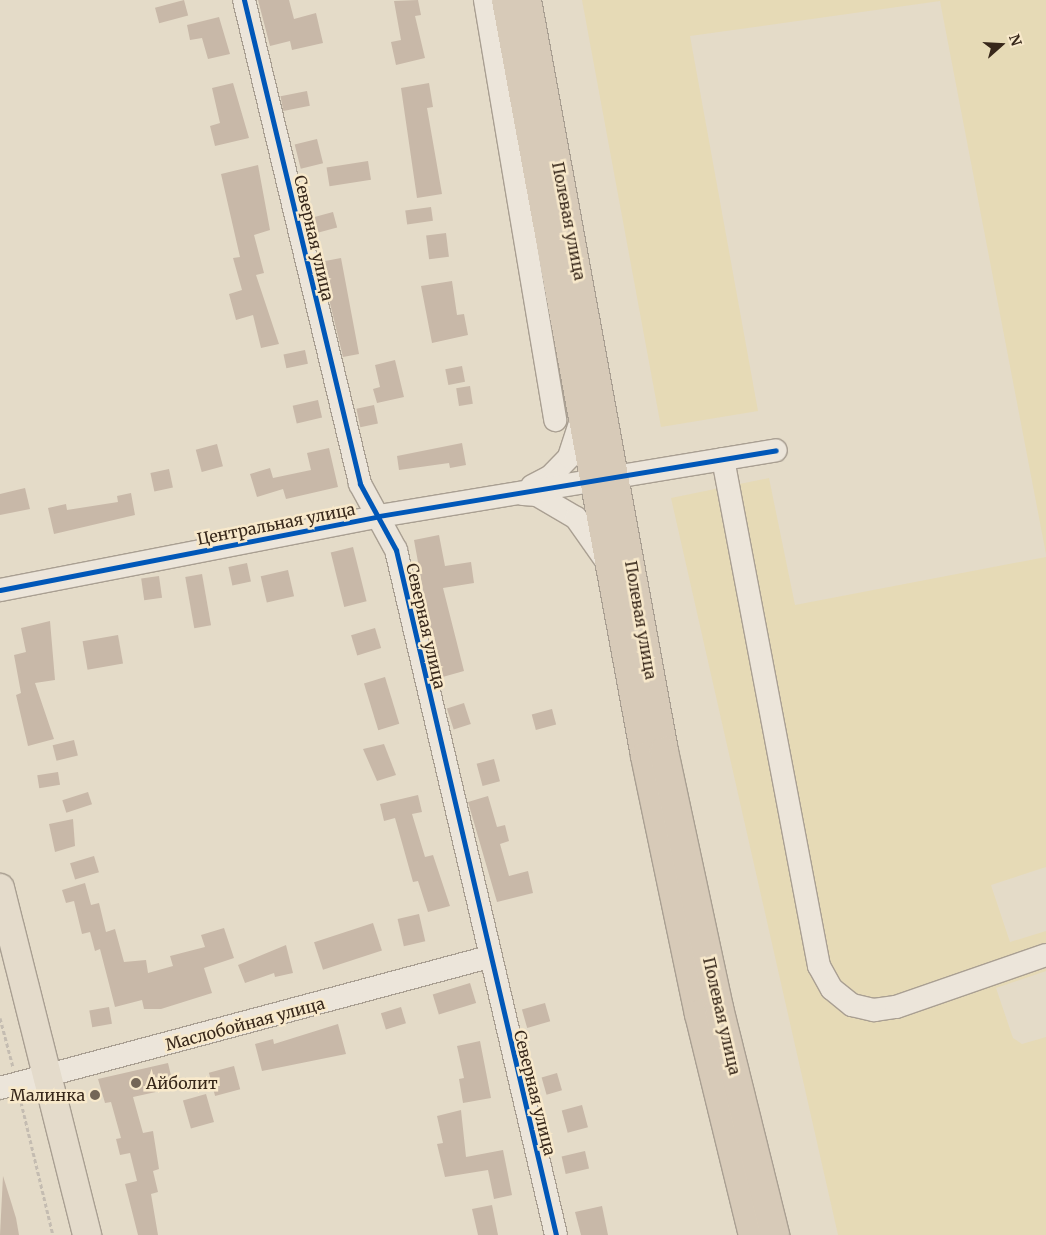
<!DOCTYPE html>
<meta charset="utf-8">
<style>
body{margin:0}
#map{position:relative;width:1046px;height:1235px;overflow:hidden;background:#e4dbc8;font-family:Merriweather,serif}
div>[style]{position:absolute}
.farmland>*{inset:0;background:#e6dab6}
.building>*{inset:0;background:#c8b8a8;transform-origin:0 0}
.path>*{height:3px;margin-top:-1.5px;transform-origin:0;background:repeating-linear-gradient(90deg,#c4bcb1 0 4px,transparent 0 6.5px)}
.roads{filter:drop-shadow(1px 0 #a99f92) drop-shadow(-1px 0 #a99f92) drop-shadow(0 1px #a99f92) drop-shadow(0 -1px #a99f92)}
.minor>*{height:22px;margin:-11px;padding:0 11px;transform-origin:11px;border-radius:11px;background:#ece5da}
.major>*{height:28px;margin:-14px;padding:0 14px;transform-origin:14px;border-radius:14px;background:#e4dbcb}
.highway>*{height:28px;margin:-14px;padding:0 14px;transform-origin:14px;border-radius:14px;background:#d7cab8}
.cycleway>*{height:5px;margin:-2.5px;padding:0 2.5px;transform-origin:2.5px;border-radius:2.5px;background:#0057b8}
.dots>*{width:14px;height:14px;translate:-50% -50%;box-sizing:border-box;border:2px solid #f8e9cb;border-radius:50%}
span{translate:-50% -50%;white-space:nowrap;text-align:center;line-height:1.15;-webkit-text-stroke:5px #f8e9cb;paint-order:stroke}
.street-label{font-size:16px;color:#37271a}
.poi-label{font-size:16px;color:#37271a}
.left{translate:0 -50%;text-align:left}
.right{translate:-100% -50%;text-align:right}
.north{position:absolute;left:976px;top:20px;width:50px;height:50px;-webkit-text-stroke:4px #f8e9cb;paint-order:stroke;rotate:71deg;font-size:14px;font-weight:700;line-height:20px;text-align:center;color:#37271a}
.north::after{content:'';display:block;margin:auto;width:18px;height:22px;background:#37271a;clip-path:polygon(50% 0,100% 100%,50% 72%,0 100%)}
</style>
<div id="map">
<div class="farmland">
<div style="clip-path:polygon(582px 0,1046px 0,1046px 554px,940px 1px,690px 36px,758px 411px,661px 427px)"></div>
<div style="clip-path:polygon(769px 478px,795px 605px,1046px 557px,1046px 867px,991px 885px,1010px 942px,1046px 931px,1046px 971px,996px 988px,1013px 1038px,1022px 1044px,1046px 1037px,1046px 1235px,838px 1235px,671px 498px)"></div>
</div>
<div class="building">
<div style="left:184px;top:0;width:16px;height:30px;rotate:75deg"></div>
<div style="clip-path:polygon(258px 0,289px 0,294px 19px,316px 13px,323px 43px,292px 50px,290px 41px,270px 46px)"></div>
<div style="clip-path:polygon(418px 0,421px 15px,415px 16px,425px 58px,396px 65px,391px 42px,401px 40px,394px 1px)"></div>
<div style="clip-path:polygon(219px 17px,230px 54px,208px 59px,202px 38px,190px 40px,187px 25px)"></div>
<div style="clip-path:polygon(233px 83px,249px 138px,215px 146px,210px 126px,220px 123px,212px 88px)"></div>
<div style="clip-path:polygon(429px 83px,433px 107px,427px 108px,442px 194px,417px 198px,401px 88px)"></div>
<div style="left:307px;top:91px;width:15px;height:27px;rotate:79deg"></div>
<div style="left:317px;top:139px;width:25px;height:23px;rotate:76deg"></div>
<div style="left:368px;top:161px;width:19px;height:42px;rotate:81deg"></div>
<div style="clip-path:polygon(258px 165px,270px 230px,254px 235px,264px 273px,256px 275px,279px 344px,261px 348px,253px 315px,236px 320px,229px 294px,242px 290px,233px 258px,240px 257px,221px 174px)"></div>
<div style="left:431px;top:207px;width:14px;height:26px;rotate:82deg"></div>
<div style="left:333px;top:212px;width:16px;height:24px;rotate:75deg"></div>
<div style="left:446px;top:233px;width:24px;height:20px;rotate:83deg"></div>
<div style="clip-path:polygon(341px 258px,359px 354px,343px 357px,320px 262px)"></div>
<div style="clip-path:polygon(452px 281px,457px 315px,464px 314px,468px 335px,432px 343px,421px 286px)"></div>
<div style="left:305px;top:350px;width:14px;height:22px;rotate:78deg"></div>
<div style="clip-path:polygon(395px 360px,404px 397px,377px 403px,373px 389px,380px 387px,375px 365px)"></div>
<div style="left:462px;top:366px;width:16px;height:17px;rotate:79deg"></div>
<div style="left:470px;top:386px;width:18px;height:14px;rotate:81deg"></div>
<div style="left:318px;top:400px;width:18px;height:26px;rotate:77deg"></div>
<div style="left:374px;top:405px;width:19px;height:18px;rotate:78deg"></div>
<div style="clip-path:polygon(462px 443px,466px 465px,450px 468px,449px 463px,399px 470px,397px 456px)"></div>
<div style="left:217px;top:444px;width:23px;height:22px;rotate:75deg"></div>
<div style="clip-path:polygon(329px 448px,338px 487px,286px 499px,283px 489px,257px 497px,250px 474px,270px 468px,273px 478px,311px 470px,307px 453px)"></div>
<div style="left:169px;top:469px;width:19px;height:19px;rotate:78deg"></div>
<div style="clip-path:polygon(25px 488px,30px 509px,0 515px,0 494px)"></div>
<div style="clip-path:polygon(131px 493px,135px 515px,54px 534px,48px 508px,66px 504px,67px 510px,118px 502px,117px 496px)"></div>
<div style="clip-path:polygon(439px 535px,445px 566px,471px 562px,474px 583px,443px 588px,464px 671px,439px 678px,414px 540px)"></div>
<div style="left:353px;top:547px;width:56px;height:23px;rotate:76deg"></div>
<div style="left:247px;top:563px;width:19px;height:19px;rotate:78deg"></div>
<div style="left:288px;top:570px;width:27px;height:28px;rotate:77deg"></div>
<div style="left:202px;top:574px;width:52px;height:17px;rotate:80deg"></div>
<div style="left:159px;top:576px;width:22px;height:18px;rotate:82deg"></div>
<div style="clip-path:polygon(50px 621px,55px 680px,35px 683px,54px 739px,28px 746px,16px 695px,21px 693px,14px 655px,26px 652px,21px 628px)"></div>
<div style="left:375px;top:628px;width:21px;height:25px;rotate:73deg"></div>
<div style="left:118px;top:635px;width:29px;height:36px;rotate:80deg"></div>
<div style="left:385px;top:677px;width:49px;height:22px;rotate:73deg"></div>
<div style="left:464px;top:703px;width:22px;height:18px;rotate:72deg"></div>
<div style="left:552px;top:709px;width:16px;height:21px;rotate:75deg"></div>
<div style="left:74px;top:740px;width:16px;height:22px;rotate:76deg"></div>
<div style="clip-path:polygon(384px 744px,396px 775px,377px 781px,363px 749px)"></div>
<div style="left:494px;top:759px;width:23px;height:18px;rotate:75deg"></div>
<div style="left:58px;top:772px;width:13px;height:21px;rotate:81deg"></div>
<div style="left:88px;top:792px;width:13px;height:27px;rotate:72deg"></div>
<div style="clip-path:polygon(418px 795px,422px 812px,412px 814px,425px 857px,433px 855px,450px 906px,428px 912px,418px 881px,413px 882px,395px 818px,384px 821px,380px 804px)"></div>
<div style="clip-path:polygon(488px 796px,497px 827px,505px 825px,509px 841px,500px 844px,509px 876px,528px 871px,533px 893px,497px 902px,468px 802px)"></div>
<div style="clip-path:polygon(73px 819px,75px 846px,55px 852px,49px 824px)"></div>
<div style="left:94px;top:856px;width:17px;height:25px;rotate:73deg"></div>
<div style="clip-path:polygon(85px 883px,91px 905px,99px 903px,106px 932px,115px 929px,124px 962px,146px 960px,148px 973px,173px 966px,170px 956px,205px 947px,201px 935px,224px 928px,234px 958px,204px 968px,212px 993px,161px 1009px,144px 1009px,142px 1000px,115px 1007px,100px 949px,95px 951px,90px 932px,82px 934px,74px 901px,66px 903px,62px 890px)"></div>
<div style="left:419px;top:914px;width:28px;height:22px;rotate:77deg"></div>
<div style="left:373px;top:923px;width:29px;height:62px;rotate:72deg"></div>
<div style="clip-path:polygon(286px 945px,293px 973px,275px 977px,274px 973px,245px 983px,238px 965px)"></div>
<div style="left:470px;top:983px;width:21px;height:39px;rotate:73deg"></div>
<div style="left:545px;top:1003px;width:19px;height:24px;rotate:74deg"></div>
<div style="left:109px;top:1007px;width:17px;height:20px;rotate:80deg"></div>
<div style="left:401px;top:1007px;width:17px;height:21px;rotate:73deg"></div>
<div style="clip-path:polygon(338px 1024px,346px 1054px,262px 1071px,255px 1044px,273px 1039px,274px 1044px)"></div>
<div style="clip-path:polygon(480px 1041px,491px 1098px,463px 1103px,459px 1079px,464px 1078px,457px 1046px)"></div>
<div style="clip-path:polygon(168px 1063px,174px 1088px,133px 1097px,143px 1133px,153px 1131px,159px 1169px,153px 1171px,158px 1192px,151px 1194px,158px 1235px,138px 1235px,125px 1184px,137px 1181px,130px 1153px,120px 1155px,116px 1139px,121px 1138px,111px 1102px,105px 1103px,98px 1079px)"></div>
<div style="left:234px;top:1066px;width:24px;height:26px;rotate:75deg"></div>
<div style="left:557px;top:1073px;width:18px;height:16px;rotate:74deg"></div>
<div style="left:206px;top:1094px;width:29px;height:24px;rotate:74deg"></div>
<div style="left:582px;top:1105px;width:23px;height:21px;rotate:75deg"></div>
<div style="clip-path:polygon(461px 1110px,466px 1157px,503px 1150px,512px 1195px,494px 1199px,488px 1170px,445px 1177px,437px 1144px,443px 1143px,437px 1116px)"></div>
<div style="left:585px;top:1151px;width:18px;height:24px;rotate:77deg"></div>
<div style="clip-path:polygon(3px 1176px,16px 1218px,19px 1235px,0 1235px)"></div>
<div style="clip-path:polygon(492px 1205px,498px 1235px,478px 1235px,472px 1209px)"></div>
<div style="clip-path:polygon(602px 1206px,608px 1235px,581px 1235px,575px 1212px)"></div>
</div>
<div class="path">
<div style="left:0;top:1018px;width:51px;rotate:75.1deg"></div>
<div style="left:21px;top:1102px;width:137px;rotate:76.5deg"></div>
</div>
<div class="roads">
<div class="minor">
<div style="left:244px;top:0;width:498px;rotate:76.5deg"></div>
<div style="left:360px;top:484px;width:75px;rotate:61.4deg"></div>
<div style="left:396px;top:550px;width:703px;rotate:76.85deg"></div>
<div style="left:485px;top:0;width:426px;rotate:80.5deg"></div>
<div style="left:723px;top:459px;width:516px;rotate:79.28deg"></div>
<div style="left:819px;top:966px;width:26px;rotate:61deg"></div>
<div style="left:832px;top:989px;width:26px;rotate:39deg"></div>
<div style="left:852px;top:1005px;width:23px;rotate:13deg"></div>
<div style="left:874px;top:1010px;width:22px;rotate:-8deg"></div>
<div style="left:896px;top:1007px;width:159px;rotate:-19.1deg"></div>
<div style="left:532px;top:486px;width:20px;rotate:-27deg"></div>
<div style="left:550px;top:477px;width:28px;rotate:-46deg"></div>
<div style="left:569px;top:457px;width:45px;rotate:-72deg"></div>
<div style="left:523px;top:494px;width:14px;rotate:4deg"></div>
<div style="left:537px;top:495px;width:45px;rotate:30.5deg"></div>
<div style="left:576px;top:518px;width:54px;rotate:54.8deg"></div>
<div style="left:0;top:590px;width:386px;rotate:-11deg"></div>
<div style="left:379px;top:516px;width:402px;rotate:-9.4deg"></div>
<div style="left:0;top:1088px;width:506px;rotate:-15deg"></div>
</div>
<div class="major">
<div style="left:0;top:888px;width:358px;rotate:75.9deg"></div>
</div>
<div class="highway">
<div style="left:506px;top:0;width:769px;rotate:79.58deg"></div>
<div style="left:645px;top:756px;width:264px;rotate:78.2deg"></div>
<div style="left:699px;top:1014px;width:228px;rotate:76.3deg"></div>
<div style="left:527px;top:0;width:763px;rotate:79.66deg"></div>
<div style="left:664px;top:751px;width:263px;rotate:77.9deg"></div>
<div style="left:719px;top:1008px;width:234px;rotate:76.1deg"></div>
</div>
</div>
<div class="cycleway">
<div style="left:244px;top:0;width:498px;rotate:76.5deg"></div>
<div style="left:360px;top:484px;width:75px;rotate:61.4deg"></div>
<div style="left:396px;top:550px;width:703px;rotate:76.85deg"></div>
<div style="left:0;top:590px;width:386px;rotate:-11deg"></div>
<div style="left:379px;top:516px;width:402px;rotate:-9.4deg"></div>
</div>
<div class="dots">
<div style="left:136px;top:1083px;background:#746657"></div>
<div style="left:95px;top:1095px;background:#746657"></div>
</div>
<div class="street-label">
<span style="left:569px;top:221px;rotate:79deg">Полевая улица</span>
<span style="left:314px;top:238px;rotate:77deg">Северная улица</span>
<span style="left:276px;top:524px;rotate:-11deg">Центральная улица</span>
<span style="left:641px;top:620px;rotate:80deg">Полевая улица</span>
<span style="left:426px;top:626px;rotate:77deg">Северная улица</span>
<span style="left:722px;top:1016px;rotate:77deg">Полевая улица</span>
<span style="left:245px;top:1024px;rotate:-15deg">Маслобойная улица</span>
<span style="left:535px;top:1093px;rotate:76deg">Северная улица</span>
</div>
<div class="poi-label">
<span class="left" style="left:146px;top:1083px">Айболит</span>
<span class="right" style="left:85px;top:1095px">Малинка</span>
</div>
<div class="north">N</div>
</div>
